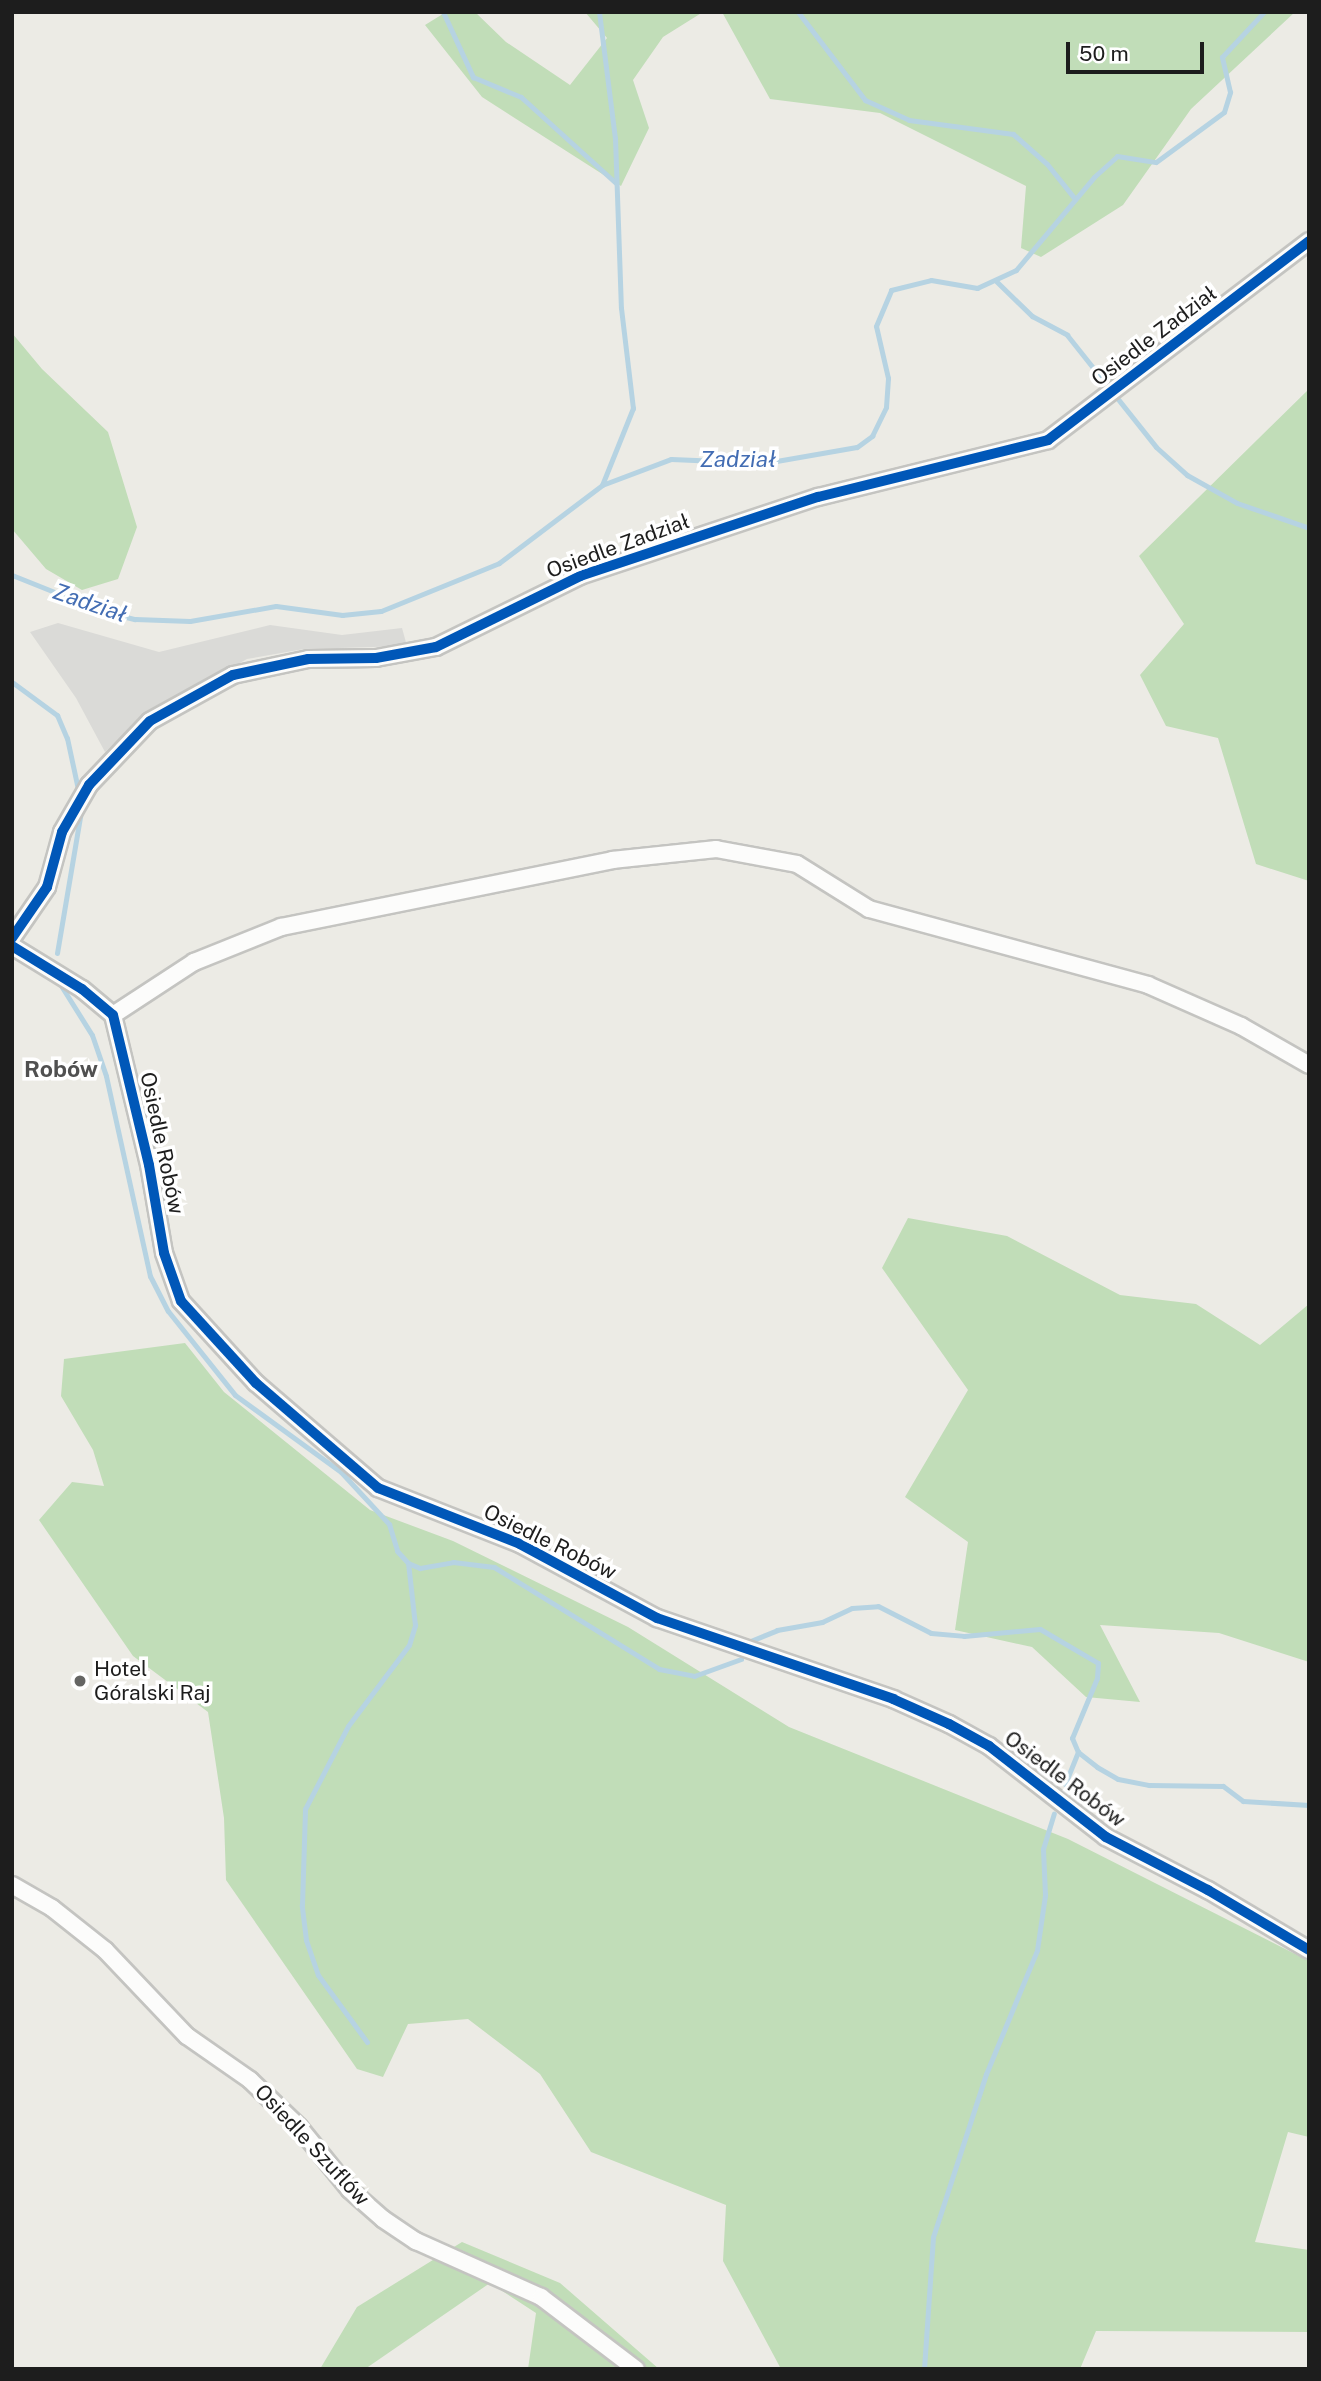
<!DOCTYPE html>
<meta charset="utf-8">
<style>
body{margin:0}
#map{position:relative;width:1321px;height:2381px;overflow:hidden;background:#ecebe5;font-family:"Public Sans",sans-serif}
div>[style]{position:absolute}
.forest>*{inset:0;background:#c1ddb8}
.parking>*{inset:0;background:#dadad7}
.stream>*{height:5px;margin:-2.5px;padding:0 2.5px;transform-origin:2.5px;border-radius:2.5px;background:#b6d3e2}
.roads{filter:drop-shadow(2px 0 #c4c4c1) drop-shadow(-2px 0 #c4c4c1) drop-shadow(0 2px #c4c4c1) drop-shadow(0 -2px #c4c4c1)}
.street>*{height:16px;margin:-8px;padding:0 8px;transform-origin:8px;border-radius:8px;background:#fcfcfb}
.cycleway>*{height:10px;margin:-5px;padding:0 5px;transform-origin:5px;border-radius:5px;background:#0057b8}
.dots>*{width:19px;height:19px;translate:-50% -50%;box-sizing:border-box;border:4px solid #fff;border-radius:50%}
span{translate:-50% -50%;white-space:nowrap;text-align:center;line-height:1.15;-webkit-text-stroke:7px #fff;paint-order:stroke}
.street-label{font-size:21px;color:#1d1d1d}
.poi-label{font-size:21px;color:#1d1d1d}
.left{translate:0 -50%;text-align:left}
.water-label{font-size:23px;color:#436db3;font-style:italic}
.neighbourhood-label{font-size:23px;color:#505050;font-weight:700}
.frame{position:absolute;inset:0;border:14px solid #1d1d1d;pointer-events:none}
.scale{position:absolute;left:1066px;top:42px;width:138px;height:32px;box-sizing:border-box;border:4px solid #1d1d1d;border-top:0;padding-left:9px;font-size:21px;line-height:24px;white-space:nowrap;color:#1d1d1d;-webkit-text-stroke:5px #fff;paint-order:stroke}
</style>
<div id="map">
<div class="forest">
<div style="clip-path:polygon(446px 12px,475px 12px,506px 42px,570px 85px,607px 38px,585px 12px,703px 12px,663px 37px,633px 80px,649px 128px,621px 186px,482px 97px,425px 25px)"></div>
<div style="clip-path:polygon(722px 12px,1295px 12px,1191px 109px,1123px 205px,1041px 257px,1021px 248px,1026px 186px,880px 113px,770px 99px)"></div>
<div style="clip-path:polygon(12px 333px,42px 369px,108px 432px,137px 527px,118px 579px,82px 590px,46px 569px,12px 529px)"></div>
<div style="clip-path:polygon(1309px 389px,1309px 881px,1256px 864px,1218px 738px,1166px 726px,1140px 675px,1184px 624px,1139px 556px)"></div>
<div style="clip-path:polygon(908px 1218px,1007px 1236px,1120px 1295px,1196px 1304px,1260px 1345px,1309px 1304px,1309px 1662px,1219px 1633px,1100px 1625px,1140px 1702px,1086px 1697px,1032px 1647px,955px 1630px,968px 1542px,905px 1497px,968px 1390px,882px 1268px)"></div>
<div style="clip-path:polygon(185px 1343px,224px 1392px,370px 1510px,453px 1541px,628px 1627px,789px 1727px,1068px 1839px,1309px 1961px,1309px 2137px,1288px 2132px,1255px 2242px,1309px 2250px,1309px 2332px,1096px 2331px,1080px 2369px,781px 2369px,723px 2261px,726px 2205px,591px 2152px,540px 2074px,468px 2019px,408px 2024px,383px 2077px,357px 2069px,226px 1880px,224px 1818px,208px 1712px,133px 1656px,39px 1520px,72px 1482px,104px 1486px,93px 1450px,61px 1396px,64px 1359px)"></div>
<div style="clip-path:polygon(462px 2242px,560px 2283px,659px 2369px,528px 2369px,536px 2313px,490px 2283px,365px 2369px,320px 2369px,357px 2307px)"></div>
</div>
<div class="parking">
<div style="clip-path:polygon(58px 623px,159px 652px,270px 625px,342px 635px,402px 628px,407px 646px,304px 649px,247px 659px,143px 716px,105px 752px,76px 698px,30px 632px)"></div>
</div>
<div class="stream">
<div style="left:443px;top:12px;width:72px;rotate:65.2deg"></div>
<div style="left:473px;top:77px;width:52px;rotate:22.6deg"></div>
<div style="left:521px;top:97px;width:128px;rotate:42.2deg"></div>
<div style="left:599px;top:12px;width:127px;rotate:82.8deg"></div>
<div style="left:615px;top:138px;width:170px;rotate:88deg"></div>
<div style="left:621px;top:308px;width:101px;rotate:83.2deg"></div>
<div style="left:633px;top:408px;width:83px;rotate:111.9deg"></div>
<div style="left:798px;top:12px;width:111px;rotate:52.7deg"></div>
<div style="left:865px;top:100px;width:48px;rotate:24.4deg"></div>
<div style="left:909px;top:120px;width:105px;rotate:7.7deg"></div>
<div style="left:1013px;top:134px;width:45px;rotate:41.4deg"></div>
<div style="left:1047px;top:164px;width:45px;rotate:51.3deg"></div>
<div style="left:997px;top:282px;width:49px;rotate:44.2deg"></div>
<div style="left:1032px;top:316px;width:40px;rotate:28deg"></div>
<div style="left:1067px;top:335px;width:143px;rotate:51.5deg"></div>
<div style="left:1156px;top:447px;width:42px;rotate:42.1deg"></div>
<div style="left:1187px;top:475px;width:57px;rotate:29.2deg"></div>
<div style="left:1237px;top:503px;width:76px;rotate:19.1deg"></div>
<div style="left:12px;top:575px;width:97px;rotate:21.8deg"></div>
<div style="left:102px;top:611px;width:34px;rotate:14deg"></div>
<div style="left:135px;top:619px;width:55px;rotate:2.1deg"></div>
<div style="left:190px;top:621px;width:87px;rotate:-9.9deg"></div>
<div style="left:276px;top:606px;width:67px;rotate:7.8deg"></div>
<div style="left:342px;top:615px;width:39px;rotate:-6deg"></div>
<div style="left:381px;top:611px;width:127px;rotate:-22.1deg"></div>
<div style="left:499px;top:563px;width:129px;rotate:-37.1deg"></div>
<div style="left:602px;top:485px;width:74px;rotate:-20.6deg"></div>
<div style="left:671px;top:459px;width:94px;rotate:2.4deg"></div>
<div style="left:765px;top:463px;width:93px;rotate:-9.9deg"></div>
<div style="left:857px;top:447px;width:19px;rotate:-36deg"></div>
<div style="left:872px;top:436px;width:32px;rotate:-64deg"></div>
<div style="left:886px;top:407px;width:29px;rotate:-86deg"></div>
<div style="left:888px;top:378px;width:53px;rotate:-103deg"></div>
<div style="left:876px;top:326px;width:39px;rotate:-67deg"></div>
<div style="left:891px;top:290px;width:41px;rotate:-14deg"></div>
<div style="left:931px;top:280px;width:47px;rotate:9.9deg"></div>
<div style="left:977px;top:288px;width:43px;rotate:-24.8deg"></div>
<div style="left:1016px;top:270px;width:121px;rotate:-50deg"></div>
<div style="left:1094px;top:177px;width:31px;rotate:-42deg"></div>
<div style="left:1117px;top:156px;width:39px;rotate:9deg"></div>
<div style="left:1156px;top:162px;width:84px;rotate:-36.3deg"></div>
<div style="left:1224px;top:112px;width:21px;rotate:-73deg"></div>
<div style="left:1230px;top:92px;width:36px;rotate:-103deg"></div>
<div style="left:1222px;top:57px;width:62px;rotate:-47deg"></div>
<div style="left:12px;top:682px;width:56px;rotate:36.3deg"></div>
<div style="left:57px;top:715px;width:25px;rotate:67deg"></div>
<div style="left:67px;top:738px;width:57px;rotate:77.9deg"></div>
<div style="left:57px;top:953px;width:144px;rotate:-80.4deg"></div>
<div style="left:60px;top:984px;width:60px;rotate:57.9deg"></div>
<div style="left:92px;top:1035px;width:43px;rotate:71.1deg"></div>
<div style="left:106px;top:1076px;width:205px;rotate:77.6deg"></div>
<div style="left:150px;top:1276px;width:39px;rotate:63deg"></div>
<div style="left:168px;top:1311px;width:107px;rotate:51.4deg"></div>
<div style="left:235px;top:1395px;width:131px;rotate:36deg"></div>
<div style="left:341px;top:1472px;width:71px;rotate:47.3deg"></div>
<div style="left:389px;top:1524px;width:28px;rotate:73deg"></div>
<div style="left:397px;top:1551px;width:16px;rotate:47deg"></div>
<div style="left:408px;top:1563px;width:13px;rotate:23deg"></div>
<div style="left:420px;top:1568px;width:34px;rotate:-10deg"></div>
<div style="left:453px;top:1562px;width:41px;rotate:7deg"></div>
<div style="left:494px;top:1567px;width:194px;rotate:31.7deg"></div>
<div style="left:659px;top:1669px;width:36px;rotate:11deg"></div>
<div style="left:694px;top:1676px;width:50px;rotate:-19.9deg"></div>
<div style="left:748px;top:1642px;width:31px;rotate:-22deg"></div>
<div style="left:777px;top:1630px;width:46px;rotate:-10.1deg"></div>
<div style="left:822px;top:1622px;width:33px;rotate:-25deg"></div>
<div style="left:852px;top:1608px;width:26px;rotate:-4deg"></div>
<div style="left:878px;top:1606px;width:59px;rotate:27deg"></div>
<div style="left:931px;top:1633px;width:33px;rotate:5deg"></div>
<div style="left:964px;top:1636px;width:76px;rotate:-5.3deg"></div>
<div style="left:1040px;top:1629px;width:67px;rotate:30.4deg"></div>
<div style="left:1098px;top:1663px;width:15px;rotate:94deg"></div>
<div style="left:1097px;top:1678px;width:65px;rotate:112.6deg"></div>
<div style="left:1072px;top:1738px;width:15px;rotate:67deg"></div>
<div style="left:1078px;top:1752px;width:24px;rotate:38deg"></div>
<div style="left:1097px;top:1767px;width:24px;rotate:30deg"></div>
<div style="left:1118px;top:1779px;width:32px;rotate:11deg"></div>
<div style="left:1149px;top:1785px;width:74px;rotate:0.8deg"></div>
<div style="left:1223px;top:1786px;width:25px;rotate:37deg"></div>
<div style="left:1243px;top:1801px;width:66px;rotate:3.5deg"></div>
<div style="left:1065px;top:1784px;width:35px;rotate:-68deg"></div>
<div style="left:367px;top:2042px;width:83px;rotate:-126.2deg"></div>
<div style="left:318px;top:1975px;width:37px;rotate:-109deg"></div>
<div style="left:306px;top:1940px;width:35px;rotate:-97deg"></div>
<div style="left:302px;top:1905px;width:96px;rotate:-88.2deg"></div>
<div style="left:305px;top:1809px;width:93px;rotate:-62.6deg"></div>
<div style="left:348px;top:1726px;width:101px;rotate:-53deg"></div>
<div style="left:409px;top:1645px;width:21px;rotate:-73deg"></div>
<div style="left:415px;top:1625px;width:62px;rotate:-96.4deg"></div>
<div style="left:924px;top:2369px;width:132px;rotate:-86.1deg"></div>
<div style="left:933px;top:2237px;width:171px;rotate:-72deg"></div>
<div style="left:986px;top:2074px;width:134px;rotate:-67.6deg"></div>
<div style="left:1037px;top:1950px;width:56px;rotate:-81.7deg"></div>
<div style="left:1045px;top:1895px;width:46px;rotate:-92.5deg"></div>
<div style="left:1043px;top:1849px;width:37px;rotate:-73deg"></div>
</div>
<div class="roads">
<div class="street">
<div style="left:12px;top:938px;width:62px;rotate:-55.5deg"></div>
<div style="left:47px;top:887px;width:57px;rotate:-74.7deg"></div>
<div style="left:62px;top:832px;width:54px;rotate:-60.1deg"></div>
<div style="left:89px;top:785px;width:88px;rotate:-46.4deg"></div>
<div style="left:150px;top:721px;width:95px;rotate:-29deg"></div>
<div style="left:233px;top:675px;width:77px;rotate:-12deg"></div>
<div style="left:308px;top:659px;width:68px;rotate:-0.8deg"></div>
<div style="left:376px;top:658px;width:61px;rotate:-10.4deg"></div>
<div style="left:436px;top:647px;width:161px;rotate:-26.2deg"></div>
<div style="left:580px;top:576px;width:251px;rotate:-18.4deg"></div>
<div style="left:818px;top:497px;width:237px;rotate:-13.9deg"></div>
<div style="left:1048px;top:440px;width:328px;rotate:-37.3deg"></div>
<div style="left:12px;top:946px;width:82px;rotate:31.6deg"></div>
<div style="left:82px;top:989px;width:40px;rotate:40deg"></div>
<div style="left:113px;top:1015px;width:154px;rotate:76.5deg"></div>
<div style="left:149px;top:1165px;width:89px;rotate:80.3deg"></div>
<div style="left:164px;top:1253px;width:51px;rotate:70.5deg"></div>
<div style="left:181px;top:1301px;width:111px;rotate:47.6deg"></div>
<div style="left:256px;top:1383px;width:161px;rotate:40.7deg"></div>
<div style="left:378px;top:1488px;width:153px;rotate:21.5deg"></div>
<div style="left:520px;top:1544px;width:156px;rotate:28.4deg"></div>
<div style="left:657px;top:1618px;width:250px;rotate:18.9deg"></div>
<div style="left:893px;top:1699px;width:61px;rotate:24.1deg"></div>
<div style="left:949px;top:1724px;width:46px;rotate:28.8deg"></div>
<div style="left:989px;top:1746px;width:148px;rotate:37.9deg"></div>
<div style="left:1106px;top:1837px;width:115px;rotate:27.5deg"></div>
<div style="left:1208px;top:1890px;width:117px;rotate:30.7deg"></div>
<div style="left:113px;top:1015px;width:97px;rotate:-33.2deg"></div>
<div style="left:194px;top:962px;width:94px;rotate:-21.9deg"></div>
<div style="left:281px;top:927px;width:338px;rotate:-11.4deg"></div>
<div style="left:612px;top:860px;width:105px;rotate:-6deg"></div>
<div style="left:716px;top:849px;width:82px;rotate:10.5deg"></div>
<div style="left:797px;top:864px;width:85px;rotate:32deg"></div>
<div style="left:869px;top:909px;width:289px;rotate:15.2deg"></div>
<div style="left:1148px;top:985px;width:102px;rotate:23.8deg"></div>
<div style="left:1241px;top:1026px;width:78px;rotate:29.8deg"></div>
<div style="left:12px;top:1885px;width:46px;rotate:29.9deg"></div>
<div style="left:52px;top:1908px;width:68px;rotate:38.4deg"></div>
<div style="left:105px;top:1950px;width:119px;rotate:46.4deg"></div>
<div style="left:187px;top:2036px;width:77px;rotate:34.9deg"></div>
<div style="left:250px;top:2080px;width:68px;rotate:43.8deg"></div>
<div style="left:299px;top:2127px;width:81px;rotate:51deg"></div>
<div style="left:350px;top:2190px;width:44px;rotate:41.3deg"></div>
<div style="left:383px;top:2219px;width:40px;rotate:34deg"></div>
<div style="left:416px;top:2241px;width:137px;rotate:24.1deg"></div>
<div style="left:541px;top:2297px;width:119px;rotate:37.2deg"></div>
</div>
</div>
<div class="cycleway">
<div style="left:12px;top:938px;width:62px;rotate:-55.5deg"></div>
<div style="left:47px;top:887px;width:57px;rotate:-74.7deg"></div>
<div style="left:62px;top:832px;width:54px;rotate:-60.1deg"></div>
<div style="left:89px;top:785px;width:88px;rotate:-46.4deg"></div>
<div style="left:150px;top:721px;width:95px;rotate:-29deg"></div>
<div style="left:233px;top:675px;width:77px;rotate:-12deg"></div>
<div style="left:308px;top:659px;width:68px;rotate:-0.8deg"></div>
<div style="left:376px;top:658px;width:61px;rotate:-10.4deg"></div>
<div style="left:436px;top:647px;width:161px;rotate:-26.2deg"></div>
<div style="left:580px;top:576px;width:251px;rotate:-18.4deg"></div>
<div style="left:818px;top:497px;width:237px;rotate:-13.9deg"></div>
<div style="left:1048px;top:440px;width:328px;rotate:-37.3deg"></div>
<div style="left:12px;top:946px;width:82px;rotate:31.6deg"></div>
<div style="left:82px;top:989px;width:40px;rotate:40deg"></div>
<div style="left:113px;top:1015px;width:154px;rotate:76.5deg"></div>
<div style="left:149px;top:1165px;width:89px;rotate:80.3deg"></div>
<div style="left:164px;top:1253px;width:51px;rotate:70.5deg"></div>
<div style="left:181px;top:1301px;width:111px;rotate:47.6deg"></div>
<div style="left:256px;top:1383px;width:161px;rotate:40.7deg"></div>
<div style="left:378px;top:1488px;width:153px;rotate:21.5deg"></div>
<div style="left:520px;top:1544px;width:156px;rotate:28.4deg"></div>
<div style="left:657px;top:1618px;width:250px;rotate:18.9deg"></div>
<div style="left:893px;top:1699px;width:61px;rotate:24.1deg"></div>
<div style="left:949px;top:1724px;width:46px;rotate:28.8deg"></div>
<div style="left:989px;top:1746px;width:148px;rotate:37.9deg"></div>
<div style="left:1106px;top:1837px;width:115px;rotate:27.5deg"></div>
<div style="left:1208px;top:1890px;width:117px;rotate:30.7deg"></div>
</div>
<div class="dots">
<div style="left:80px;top:1681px;background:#656563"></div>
</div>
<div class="street-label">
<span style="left:1154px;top:336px;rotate:-37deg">Osiedle Zadział</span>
<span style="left:618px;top:546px;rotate:-20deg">Osiedle Zadział</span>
<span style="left:162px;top:1143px;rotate:78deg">Osiedle Robów</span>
<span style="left:550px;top:1542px;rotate:26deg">Osiedle Robów</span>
<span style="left:1065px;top:1779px;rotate:37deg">Osiedle Robów</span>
<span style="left:312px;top:2145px;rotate:47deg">Osiedle Szuflów</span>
</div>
<div class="poi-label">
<span class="left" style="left:94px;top:1681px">Hotel<br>Góralski Raj</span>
</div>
<div class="water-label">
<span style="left:738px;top:459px">Zadział</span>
<span style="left:90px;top:603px;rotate:19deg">Zadział</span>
</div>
<div class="neighbourhood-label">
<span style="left:61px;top:1069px">Robów</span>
</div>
<div class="frame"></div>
<div class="scale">50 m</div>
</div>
